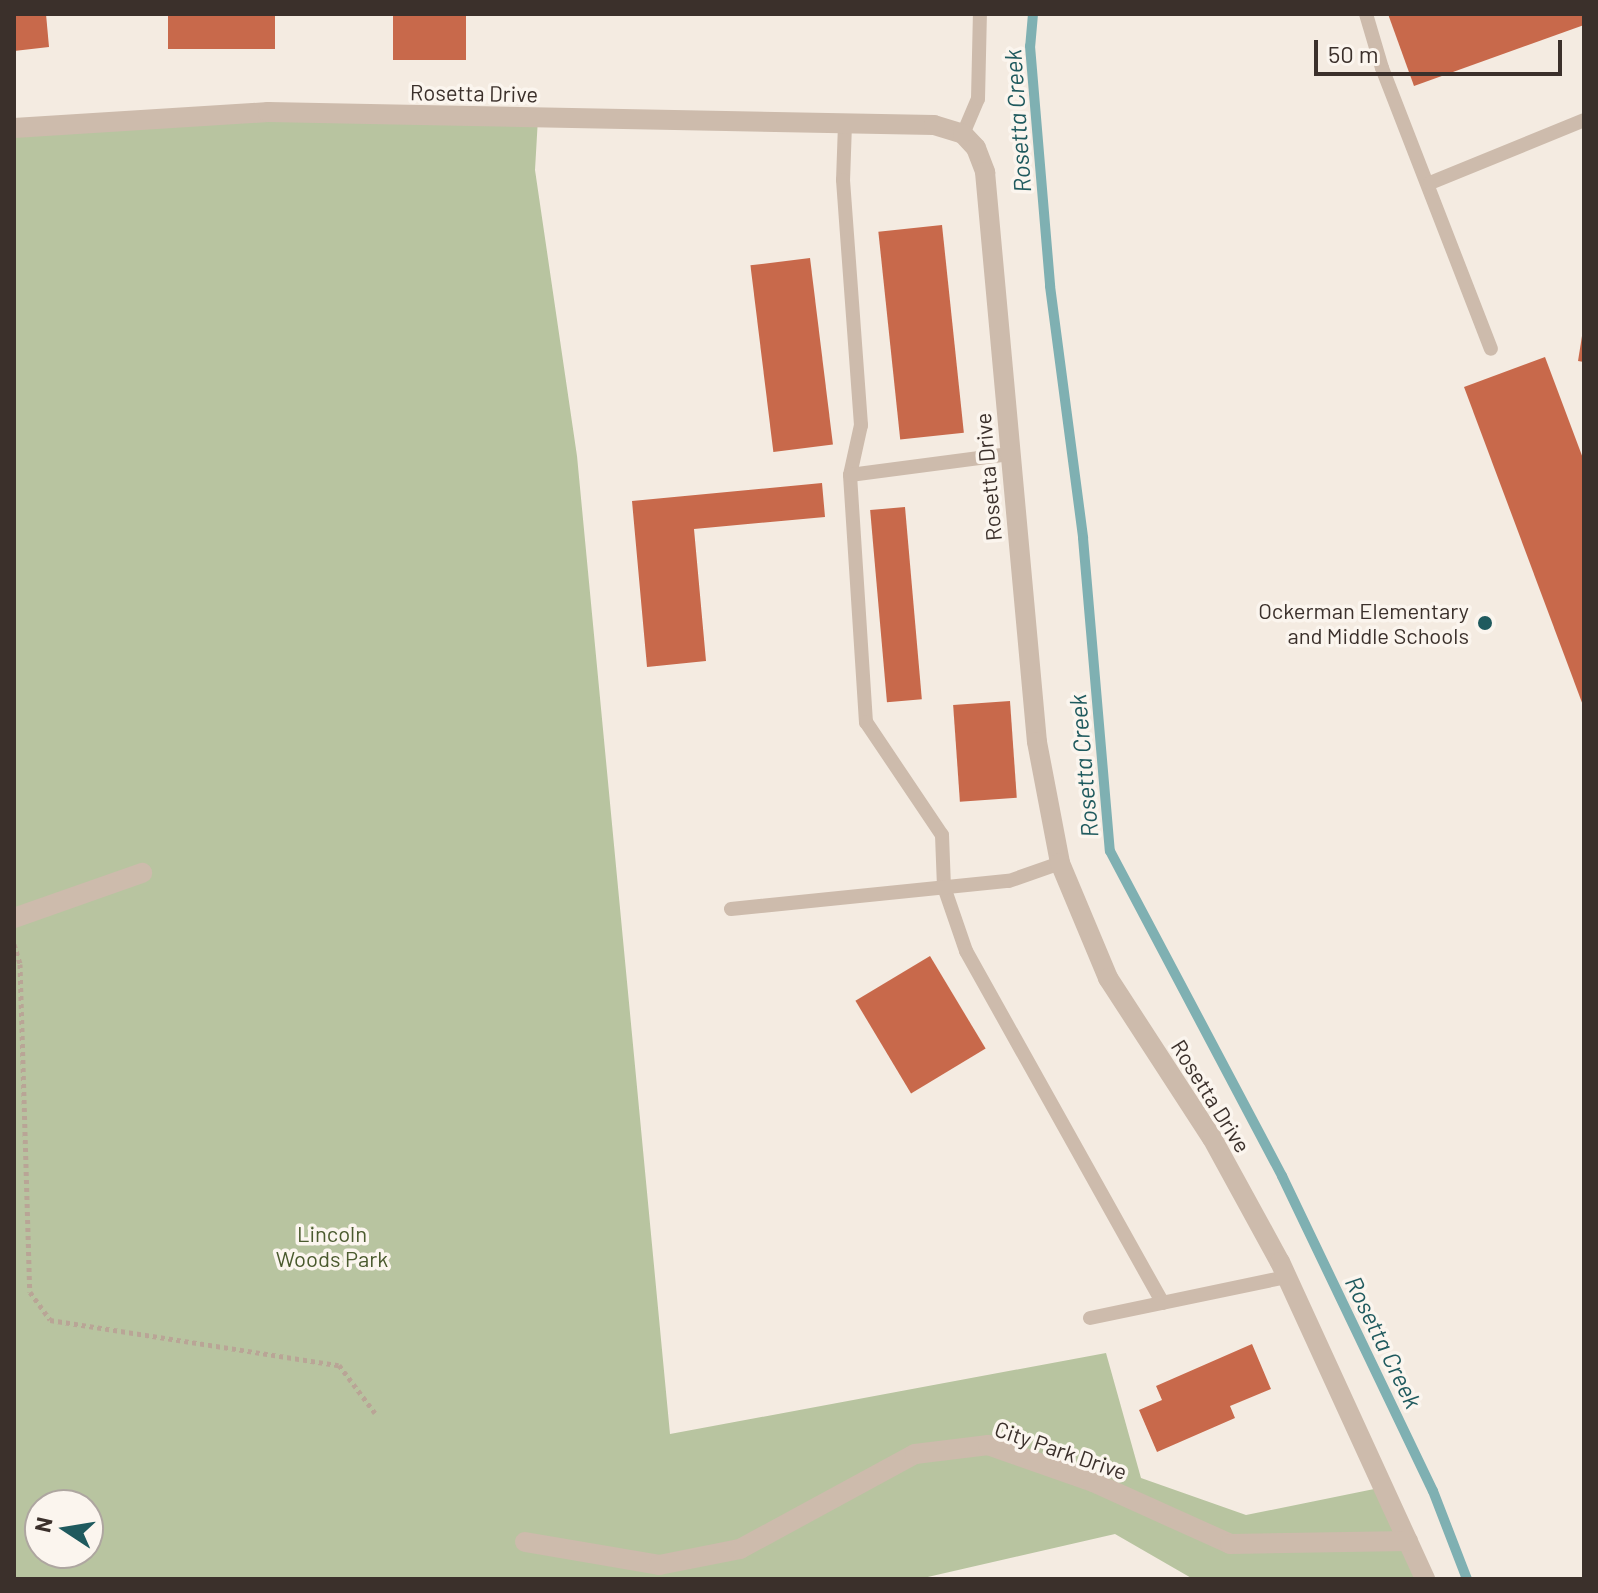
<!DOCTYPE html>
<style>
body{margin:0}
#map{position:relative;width:1598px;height:1593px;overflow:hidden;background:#f4ebe1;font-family:Barlow,sans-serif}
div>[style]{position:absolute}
.green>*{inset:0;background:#b8c4a0}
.stream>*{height:10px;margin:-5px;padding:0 5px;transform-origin:5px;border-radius:5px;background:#7fb0b2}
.building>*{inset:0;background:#c8694b;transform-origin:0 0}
.path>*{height:5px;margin-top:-2.5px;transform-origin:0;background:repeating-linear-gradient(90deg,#b9a596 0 4px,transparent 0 8px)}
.service>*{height:14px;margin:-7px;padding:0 7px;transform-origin:7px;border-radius:7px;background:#cdbbac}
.minor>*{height:20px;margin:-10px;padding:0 10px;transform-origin:10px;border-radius:10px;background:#cdbbac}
.dots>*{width:22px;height:22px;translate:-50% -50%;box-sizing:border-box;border:4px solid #fbf5ee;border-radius:50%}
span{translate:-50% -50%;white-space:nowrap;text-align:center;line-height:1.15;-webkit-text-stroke:7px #fbf5ee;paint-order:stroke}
.street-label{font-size:22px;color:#3b302b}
.poi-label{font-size:22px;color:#3b302b}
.right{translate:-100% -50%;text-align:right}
.park-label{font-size:22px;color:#4a5a2e}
.water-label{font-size:24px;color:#1f5a5e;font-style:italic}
.frame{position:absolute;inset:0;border:16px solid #3b302b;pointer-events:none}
.north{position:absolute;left:24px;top:1489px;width:80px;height:80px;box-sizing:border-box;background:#fbf5ee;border:2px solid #aea6a0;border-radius:50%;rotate:282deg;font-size:22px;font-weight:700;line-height:32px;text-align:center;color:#3b302b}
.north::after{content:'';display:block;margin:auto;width:28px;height:36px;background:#1f5a5e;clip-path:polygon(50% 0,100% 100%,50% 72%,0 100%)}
.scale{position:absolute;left:1314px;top:40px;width:248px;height:36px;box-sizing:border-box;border:4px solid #3b302b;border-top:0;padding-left:10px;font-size:24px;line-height:28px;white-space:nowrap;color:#3b302b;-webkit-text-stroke:6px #fbf5ee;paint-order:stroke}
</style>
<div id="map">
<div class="green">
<div style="clip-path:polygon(evenodd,197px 115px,538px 118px,535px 170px,577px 456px,670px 1434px,1106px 1353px,1141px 1478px,1246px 1515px,1384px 1487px,1425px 1579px,1193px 1579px,1115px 1534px,919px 1579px,14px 1579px,14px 128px,197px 115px,40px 1505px,88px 1505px,88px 1553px,40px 1553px,40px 1505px)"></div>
</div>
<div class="stream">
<div style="left:1033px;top:14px;width:32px;rotate:95deg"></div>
<div style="left:1030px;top:46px;width:241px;rotate:85.2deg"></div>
<div style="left:1050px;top:286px;width:254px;rotate:82.5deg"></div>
<div style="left:1083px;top:538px;width:314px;rotate:85.1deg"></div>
<div style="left:1110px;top:851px;width:368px;rotate:62.1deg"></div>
<div style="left:1282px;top:1176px;width:349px;rotate:64.4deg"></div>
<div style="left:1433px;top:1491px;width:94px;rotate:68.9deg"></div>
</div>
<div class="building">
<div style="clip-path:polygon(14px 14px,46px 14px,49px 47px,14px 51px)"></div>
<div style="left:168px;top:14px;width:107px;height:35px"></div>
<div style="left:393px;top:14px;width:73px;height:46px"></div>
<div style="clip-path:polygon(1388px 14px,1584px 14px,1584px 25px,1414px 86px)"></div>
<div style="left:942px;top:225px;width:209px;height:64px;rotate:84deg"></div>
<div style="left:810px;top:258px;width:188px;height:60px;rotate:83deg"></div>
<div style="clip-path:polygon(1582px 336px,1584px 336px,1584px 362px,1578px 361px)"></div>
<div style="clip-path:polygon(1545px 357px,1584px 461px,1584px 708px,1464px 387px)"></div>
<div style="clip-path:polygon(822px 483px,825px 517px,694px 529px,706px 661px,647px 667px,632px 501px)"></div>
<div style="left:905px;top:507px;width:193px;height:35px;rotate:85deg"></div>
<div style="left:1010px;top:701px;width:97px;height:57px;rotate:86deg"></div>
<div style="left:930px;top:956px;width:108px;height:87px;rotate:59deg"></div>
<div style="clip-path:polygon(1252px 1344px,1271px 1389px,1230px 1406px,1235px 1418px,1157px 1452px,1139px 1410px,1162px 1400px,1156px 1386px)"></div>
</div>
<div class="path">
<div style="left:14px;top:944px;width:21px;rotate:73deg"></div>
<div style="left:20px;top:964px;width:328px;rotate:88.3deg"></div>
<div style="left:30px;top:1292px;width:34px;rotate:54deg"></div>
<div style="left:50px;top:1320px;width:292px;rotate:8.9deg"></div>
<div style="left:339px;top:1365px;width:60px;rotate:53.1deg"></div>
</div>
<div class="service">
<div style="left:1366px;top:14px;width:56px;rotate:73.5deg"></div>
<div style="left:1382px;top:68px;width:301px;rotate:68.8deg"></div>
<div style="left:845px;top:124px;width:56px;rotate:92deg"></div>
<div style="left:843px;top:180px;width:246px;rotate:85.8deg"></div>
<div style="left:861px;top:425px;width:51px;rotate:102.4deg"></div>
<div style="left:850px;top:475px;width:248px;rotate:86.3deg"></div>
<div style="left:866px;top:722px;width:136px;rotate:56.1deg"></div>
<div style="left:942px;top:835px;width:52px;rotate:87.8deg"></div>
<div style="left:944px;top:887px;width:68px;rotate:71deg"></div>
<div style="left:966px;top:951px;width:403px;rotate:60.8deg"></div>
<div style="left:963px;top:134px;width:38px;rotate:-67deg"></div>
<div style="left:978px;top:99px;width:85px;rotate:-88.7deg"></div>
<div style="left:1430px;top:183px;width:166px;rotate:-22.2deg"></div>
<div style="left:850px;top:475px;width:161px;rotate:-7.5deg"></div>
<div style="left:731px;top:909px;width:279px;rotate:-5.8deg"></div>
<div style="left:1009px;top:881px;width:54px;rotate:-19.4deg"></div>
<div style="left:1090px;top:1318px;width:201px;rotate:-11.8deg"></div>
</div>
<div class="minor">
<div style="left:14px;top:128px;width:255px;rotate:-3.6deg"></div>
<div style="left:268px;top:112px;width:666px;rotate:1.12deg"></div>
<div style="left:934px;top:125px;width:30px;rotate:17deg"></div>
<div style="left:963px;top:134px;width:19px;rotate:47deg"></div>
<div style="left:976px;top:148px;width:26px;rotate:69deg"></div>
<div style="left:985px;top:172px;width:572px;rotate:84.79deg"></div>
<div style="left:1037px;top:742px;width:123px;rotate:79.2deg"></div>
<div style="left:1060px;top:863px;width:125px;rotate:67.3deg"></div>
<div style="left:1108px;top:978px;width:191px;rotate:57deg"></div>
<div style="left:1212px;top:1138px;width:141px;rotate:61.3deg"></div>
<div style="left:1280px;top:1262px;width:349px;rotate:65.4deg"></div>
<div style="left:14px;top:918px;width:136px;rotate:-19.4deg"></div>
<div style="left:525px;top:1542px;width:136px;rotate:9.7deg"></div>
<div style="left:659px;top:1565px;width:83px;rotate:-11.2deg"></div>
<div style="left:740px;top:1549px;width:199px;rotate:-28.5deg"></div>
<div style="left:915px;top:1454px;width:74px;rotate:-7deg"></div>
<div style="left:988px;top:1445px;width:111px;rotate:19.4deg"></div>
<div style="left:1093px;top:1482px;width:150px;rotate:24.3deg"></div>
<div style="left:1230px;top:1544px;width:178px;rotate:-1deg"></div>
</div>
<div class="dots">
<div style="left:1485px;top:623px;background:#1f5a5e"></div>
</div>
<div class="street-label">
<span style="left:474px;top:93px;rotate:1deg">Rosetta Drive</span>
<span style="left:988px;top:477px;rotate:-95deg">Rosetta Drive</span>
<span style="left:1211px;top:1096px;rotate:58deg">Rosetta Drive</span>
<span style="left:1061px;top:1450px;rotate:19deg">City Park Drive</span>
</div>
<div class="poi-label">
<span class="right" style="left:1469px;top:623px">Ockerman Elementary<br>and Middle Schools</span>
</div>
<div class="park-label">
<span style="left:332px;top:1246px">Lincoln<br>Woods Park</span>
</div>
<div class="water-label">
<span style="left:1017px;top:121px;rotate:-94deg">Rosetta Creek</span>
<span style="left:1083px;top:766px;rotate:-95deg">Rosetta Creek</span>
<span style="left:1384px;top:1342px;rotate:64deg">Rosetta Creek</span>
</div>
<div class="frame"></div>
<div class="north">N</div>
<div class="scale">50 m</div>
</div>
